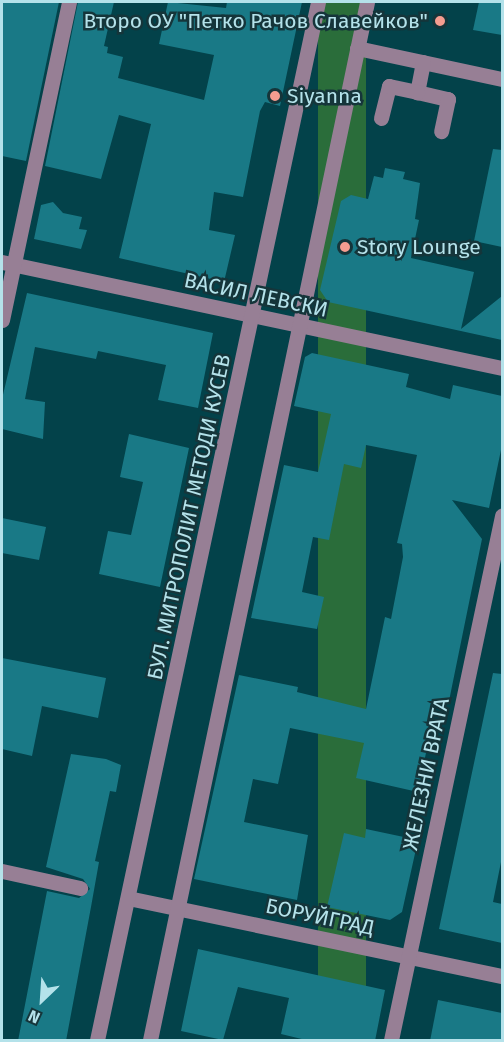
<!DOCTYPE html>
<meta charset="utf-8">
<style>
body{margin:0}
#map{position:relative;width:504px;height:1042px;overflow:hidden;background:#03424a;font-family:"Fira Sans",sans-serif}
div>[style]{position:absolute}
.green>*{inset:0;background:#2a6d3a;transform-origin:0 0}
.building>*{inset:0;background:#197986}
.minor>*{height:15px;margin:-7.5px;padding:0 7.5px;transform-origin:7.5px;border-radius:7.5px;background:#977f95}
.dots>*{width:16px;height:16px;translate:-50% -50%;box-sizing:border-box;border:3px solid #15353a;border-radius:50%}
span{translate:-50% -50%;white-space:nowrap;text-align:center;line-height:1.15;-webkit-text-stroke:5px #15353a;paint-order:stroke}
.poi-label{font-size:21px;color:#b4e2ea}
.right{translate:-100% -50%;text-align:right}
.left{translate:0 -50%;text-align:left}
.street-label{font-size:21px;color:#b4e2ea}
.frame{position:absolute;inset:0;border:3px solid #b4e2ea;pointer-events:none}
.north{position:absolute;left:12px;top:970px;width:60px;height:60px;-webkit-text-stroke:4px #15353a;paint-order:stroke;rotate:205deg;font-size:16px;font-weight:700;line-height:24px;text-align:center;color:#b4e2ea}
.north::after{content:'';display:block;margin:auto;width:21px;height:27px;background:#b4e2ea;clip-path:polygon(50% 0,100% 100%,50% 72%,0 100%)}
</style>
<div id="map">
<div class="green">
<div style="left:318px;top:2px;width:48px;height:1061px"></div>
</div>
<div class="building">
<div style="clip-path:polygon(2px 2px,59px 2px,26px 161px,2px 156px)"></div>
<div style="clip-path:polygon(78px 2px,114px 2px,104px 46px,108px 47px,107px 53px,123px 57px,118px 78px,204px 100px,214px 55px,159px 44px,168px 2px,226px 8px,227px 2px,302px 2px,280px 106px,265px 102px,260px 111px,243px 197px,214px 192px,209px 230px,235px 235px,224px 282px,119px 258px,151px 124px,119px 115px,101px 179px,45px 166px)"></div>
<div style="clip-path:polygon(479px 2px,502px 2px,502px 35px,473px 30px)"></div>
<div style="clip-path:polygon(493px 149px,502px 150px,502px 247px,474px 241px)"></div>
<div style="clip-path:polygon(385px 168px,405px 172px,403px 179px,420px 183px,415px 219px,419px 220px,411px 258px,474px 272px,461px 329px,502px 296px,502px 340px,328px 302px,320px 290px,341px 201px,351px 195px,368px 199px,374px 176px,383px 178px)"></div>
<div style="clip-path:polygon(53px 202px,63px 213px,82px 217px,79px 229px,87px 230px,81px 249px,34px 239px,41px 205px)"></div>
<div style="clip-path:polygon(27px 293px,213px 333px,198px 408px,158px 400px,166px 365px,98px 351px,96px 359px,35px 347px,25px 399px,45px 402px,43px 439px,2px 429px,2px 399px)"></div>
<div style="clip-path:polygon(312px 353px,409px 374px,406px 387px,450px 399px,453px 385px,502px 396px,502px 445px,489px 508px,452px 500px,482px 539px,449px 701px,437px 699px,418px 792px,356px 778px,364px 743px,290px 728px,278px 784px,253px 779px,244px 822px,308px 835px,297px 900px,194px 879px,239px 675px,298px 687px,297px 692px,366px 709px,385px 617px,391px 619px,403px 557px,402px 544px,397px 543px,417px 455px,366px 445px,361px 468px,344px 464px,329px 540px,313px 537px,302px 592px,324px 597px,317px 629px,251px 618px,284px 465px,318px 472px,331px 414px,294px 406px,305px 357px)"></div>
<div style="clip-path:polygon(129px 434px,189px 448px,160px 587px,99px 574px,108px 531px,131px 535px,143px 482px,120px 477px)"></div>
<div style="clip-path:polygon(2px 518px,46px 527px,39px 560px,2px 553px)"></div>
<div style="clip-path:polygon(2px 658px,106px 678px,98px 718px,42px 706px,32px 756px,2px 749px)"></div>
<div style="clip-path:polygon(493px 673px,502px 674px,502px 857px,493px 902px,502px 904px,502px 943px,439px 929px)"></div>
<div style="clip-path:polygon(71px 754px,106px 759px,121px 765px,116px 792px,110px 791px,95px 861px,99px 862px,91px 907px,66px 1041px,18px 1041px,47px 891px,79px 898px,90px 889px,83px 879px,46px 867px)"></div>
<div style="clip-path:polygon(366px 829px,418px 840px,402px 912px,390px 920px,327px 907px,344px 833px,365px 838px)"></div>
<div style="clip-path:polygon(198px 949px,385px 990px,375px 1041px,310px 1041px,281px 1034px,289px 998px,238px 987px,223px 1040px,181px 1031px)"></div>
<div style="clip-path:polygon(438px 1000px,502px 1013px,502px 1041px,430px 1041px)"></div>
</div>
<div class="minor">
<div style="left:357px;top:48px;width:148px;rotate:12.1deg"></div>
<div style="left:423px;top:62px;width:31px;rotate:101deg"></div>
<div style="left:417px;top:92px;width:32px;rotate:13deg"></div>
<div style="left:448px;top:99px;width:33px;rotate:102deg"></div>
<div style="left:381px;top:118px;width:33px;rotate:-76deg"></div>
<div style="left:389px;top:86px;width:29px;rotate:12deg"></div>
<div style="left:2px;top:262px;width:511px;rotate:11.97deg"></div>
<div style="left:2px;top:320px;width:325px;rotate:-78.1deg"></div>
<div style="left:2px;top:871px;width:80px;rotate:12.3deg"></div>
<div style="left:128px;top:898px;width:382px;rotate:11.8deg"></div>
<div style="left:97px;top:1040px;width:1061px;rotate:-77.98deg"></div>
<div style="left:150px;top:1040px;width:1060px;rotate:-78.19deg"></div>
<div style="left:391px;top:1040px;width:536px;rotate:-78.04deg"></div>
</div>
<div class="dots">
<div style="left:440px;top:21px;background:#f59d90"></div>
<div style="left:275px;top:96px;background:#f59d90"></div>
<div style="left:345px;top:247px;background:#f59d90"></div>
</div>
<div class="poi-label">
<span class="right" style="left:428px;top:21px">Второ ОУ "Петко Рачов Славейков"</span>
<span class="left" style="left:287px;top:96px">Siyanna</span>
<span class="left" style="left:357px;top:247px">Story Lounge</span>
</div>
<div class="street-label">
<span style="left:256px;top:295px;rotate:12deg">ВАСИЛ ЛЕВСКИ</span>
<span style="left:189px;top:517px;rotate:-78deg">БУЛ. МИТРОПОЛИТ МЕТОДИ КУСЕВ</span>
<span style="left:426px;top:774px;rotate:-78deg">ЖЕЛЕЗНИ ВРАТА</span>
<span style="left:320px;top:917px;rotate:12deg">БОРУЙГРАД</span>
</div>
<div class="frame"></div>
<div class="north">N</div>
</div>
